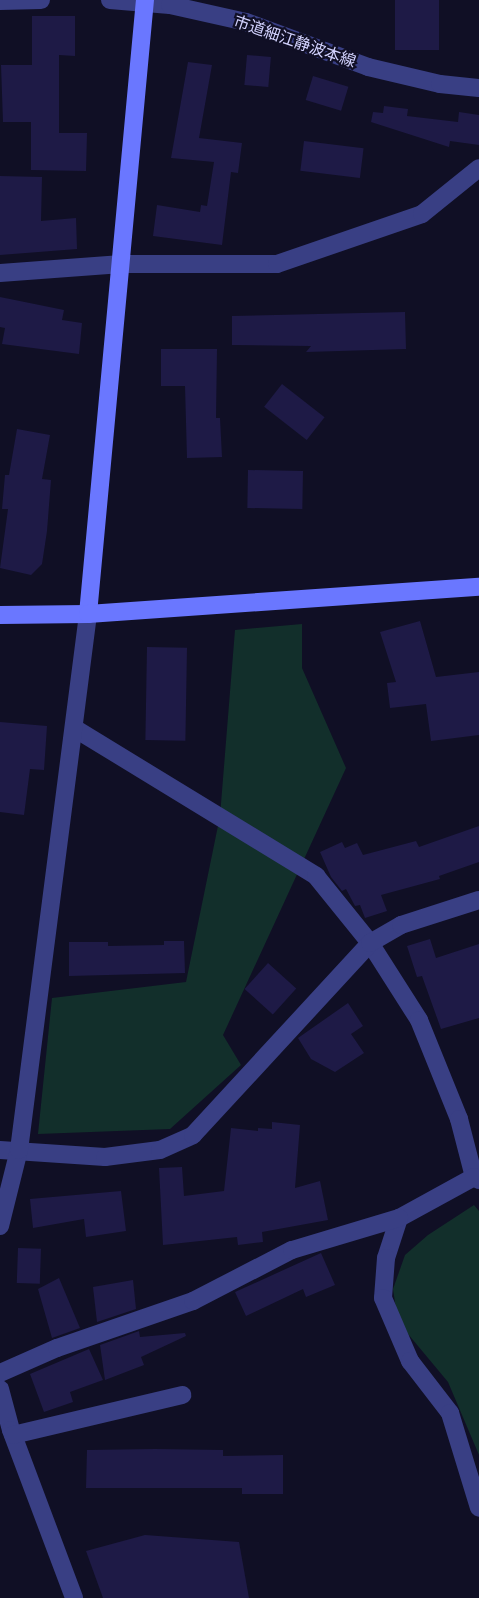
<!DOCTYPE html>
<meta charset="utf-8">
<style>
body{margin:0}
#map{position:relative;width:479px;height:1598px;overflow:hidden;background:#100f25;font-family:"PT Sans","Noto Sans JP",sans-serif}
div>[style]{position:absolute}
.green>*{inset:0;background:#122f2b}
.building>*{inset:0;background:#1e1a46;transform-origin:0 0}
.street>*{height:18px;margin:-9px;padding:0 9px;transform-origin:9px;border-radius:9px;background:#393f84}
.secondary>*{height:18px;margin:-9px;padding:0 9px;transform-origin:9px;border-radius:9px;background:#6a77ff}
span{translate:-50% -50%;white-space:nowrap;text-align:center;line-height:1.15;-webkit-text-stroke:4.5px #100f25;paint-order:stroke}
.street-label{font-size:16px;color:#d3d3ff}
</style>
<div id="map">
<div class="green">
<div style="clip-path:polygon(302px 624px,302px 668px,346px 768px,223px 1035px,241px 1065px,170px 1129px,38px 1134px,52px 998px,186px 982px,220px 816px,235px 630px)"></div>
<div style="clip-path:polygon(474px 1205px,479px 1211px,479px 1455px,448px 1382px,398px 1322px,393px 1289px,405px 1255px,428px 1235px)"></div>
</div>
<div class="building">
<div style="left:395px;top:0;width:44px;height:50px"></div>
<div style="clip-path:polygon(32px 16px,75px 16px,75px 56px,59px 55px,59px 133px,87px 133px,86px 171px,31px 170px,31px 122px,3px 122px,1px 65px,32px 65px)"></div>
<div style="left:247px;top:55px;width:24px;height:30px;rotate:5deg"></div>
<div style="clip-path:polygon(188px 62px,212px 65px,199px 138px,242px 143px,238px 173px,231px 172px,222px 245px,153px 236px,157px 205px,200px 212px,201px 205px,207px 206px,214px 162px,171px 158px)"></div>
<div style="left:313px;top:76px;width:37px;height:25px;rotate:17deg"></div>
<div style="clip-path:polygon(384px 106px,408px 109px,407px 116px,458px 122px,459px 112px,479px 115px,479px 145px,450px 141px,449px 147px,371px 122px,373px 112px,383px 113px)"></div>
<div style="left:304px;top:141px;width:60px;height:30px;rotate:7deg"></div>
<div style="clip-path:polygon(0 176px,42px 177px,41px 221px,76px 218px,77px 249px,0 255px)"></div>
<div style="clip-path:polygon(0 297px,64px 310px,62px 320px,82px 323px,79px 354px,2px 344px,5px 328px,0 327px)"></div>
<div style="clip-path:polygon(405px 312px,406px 349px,306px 352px,311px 346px,232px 345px,232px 316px)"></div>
<div style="clip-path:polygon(161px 349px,217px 349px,216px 418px,220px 418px,222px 457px,187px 458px,185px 386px,161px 386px)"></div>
<div style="left:282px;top:384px;width:54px;height:29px;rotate:38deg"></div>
<div style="clip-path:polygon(17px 429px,50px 435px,42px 479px,51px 480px,47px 531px,42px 564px,31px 575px,0 568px,8px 509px,2px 509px,5px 475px,9px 475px)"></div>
<div style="left:248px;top:470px;width:55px;height:38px;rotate:1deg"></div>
<div style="clip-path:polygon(420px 621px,436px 677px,479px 672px,479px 735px,431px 741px,426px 704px,390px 708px,387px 683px,396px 682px,380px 632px)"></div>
<div style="left:147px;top:647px;width:40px;height:93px;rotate:1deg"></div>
<div style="clip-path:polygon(0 722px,47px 726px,44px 770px,30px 769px,24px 815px,0 812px)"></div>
<div style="clip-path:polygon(479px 826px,479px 862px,439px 876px,440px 879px,381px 895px,387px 911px,365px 918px,360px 905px,355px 906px,346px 889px,342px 891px,331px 877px,320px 852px,342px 842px,345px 848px,357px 843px,363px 855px,416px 841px,419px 847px)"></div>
<div style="clip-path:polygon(430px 939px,436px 958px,479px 944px,479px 1018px,441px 1029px,422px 976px,417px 977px,407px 946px)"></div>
<div style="clip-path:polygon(164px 941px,184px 941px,185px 973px,69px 976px,69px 942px,108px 942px,108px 946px,164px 945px)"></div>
<div style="left:268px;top:963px;width:38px;height:35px;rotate:42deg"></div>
<div style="clip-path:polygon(348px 1003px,363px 1026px,351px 1034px,364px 1053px,335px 1072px,311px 1059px,298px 1038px)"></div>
<div style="clip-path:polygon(272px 1122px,300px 1125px,295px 1188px,320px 1181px,328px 1220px,262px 1232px,263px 1242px,238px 1245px,237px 1237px,163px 1245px,159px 1168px,182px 1167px,184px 1196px,224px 1191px,231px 1128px,258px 1131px,258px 1128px,272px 1129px)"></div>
<div style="clip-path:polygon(121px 1191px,126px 1231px,86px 1237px,84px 1219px,33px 1228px,30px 1199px)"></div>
<div style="left:18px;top:1248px;width:23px;height:35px;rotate:2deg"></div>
<div style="clip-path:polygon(321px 1253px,335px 1285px,306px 1297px,303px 1289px,246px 1316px,235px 1292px)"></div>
<div style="clip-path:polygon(59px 1278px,80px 1328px,52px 1338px,38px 1289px)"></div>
<div style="clip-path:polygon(133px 1280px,136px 1309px,97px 1322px,93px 1287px)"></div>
<div style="clip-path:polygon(139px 1331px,140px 1337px,185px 1333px,186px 1336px,141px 1357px,144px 1365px,105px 1380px,100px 1345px)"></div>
<div style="clip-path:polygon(89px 1349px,103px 1380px,70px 1392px,73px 1402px,44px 1412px,30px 1374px)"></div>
<div style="clip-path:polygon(155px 1449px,223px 1450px,223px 1456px,283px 1455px,283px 1494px,242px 1494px,242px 1488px,86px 1488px,87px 1450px)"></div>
<div style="clip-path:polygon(145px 1535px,239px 1542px,249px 1598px,103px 1598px,86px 1551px)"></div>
</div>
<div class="street">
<div style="left:110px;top:0;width:60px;rotate:4.8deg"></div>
<div style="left:170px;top:5px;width:78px;rotate:12.6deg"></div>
<div style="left:246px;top:22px;width:130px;rotate:20.2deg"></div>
<div style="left:368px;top:67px;width:74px;rotate:13.3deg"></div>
<div style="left:440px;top:84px;width:39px;rotate:6deg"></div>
<div style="left:0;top:1px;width:41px;rotate:-1.4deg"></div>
<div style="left:0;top:273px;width:122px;rotate:-4.2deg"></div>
<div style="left:122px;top:264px;width:155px"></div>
<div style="left:277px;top:264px;width:153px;rotate:-19deg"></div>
<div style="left:422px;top:214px;width:73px;rotate:-38.9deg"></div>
<div style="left:74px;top:728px;width:284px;rotate:31.4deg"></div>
<div style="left:316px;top:876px;width:86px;rotate:51.1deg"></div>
<div style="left:370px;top:943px;width:91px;rotate:57.5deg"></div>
<div style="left:419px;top:1020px;width:107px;rotate:68deg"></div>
<div style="left:459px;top:1119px;width:60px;rotate:75.5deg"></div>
<div style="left:474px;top:1177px;width:6px;rotate:31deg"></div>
<div style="left:0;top:1150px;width:105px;rotate:3.8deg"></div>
<div style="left:105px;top:1157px;width:55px;rotate:-7.3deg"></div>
<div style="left:160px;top:1150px;width:36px;rotate:-24deg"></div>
<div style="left:193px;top:1135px;width:261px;rotate:-47.3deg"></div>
<div style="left:370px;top:943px;width:36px;rotate:-30deg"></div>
<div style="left:401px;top:925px;width:82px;rotate:-17.8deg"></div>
<div style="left:474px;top:1177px;width:85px;rotate:151.3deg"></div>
<div style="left:399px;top:1218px;width:42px;rotate:108deg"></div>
<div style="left:386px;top:1258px;width:40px;rotate:94.3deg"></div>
<div style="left:383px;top:1298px;width:69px;rotate:66.8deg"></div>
<div style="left:410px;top:1361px;width:66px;rotate:52.4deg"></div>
<div style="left:450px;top:1413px;width:99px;rotate:73deg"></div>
<div style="left:0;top:1226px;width:78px;rotate:-76deg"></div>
<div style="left:19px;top:1150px;width:540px;rotate:-82.66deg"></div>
<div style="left:0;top:1373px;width:62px;rotate:-23.7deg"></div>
<div style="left:57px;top:1348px;width:144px;rotate:-19.1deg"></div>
<div style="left:193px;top:1301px;width:111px;rotate:-27.3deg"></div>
<div style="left:292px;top:1250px;width:112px;rotate:-16.7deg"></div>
<div style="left:0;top:1389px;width:42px;rotate:75deg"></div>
<div style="left:11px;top:1430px;width:179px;rotate:69.4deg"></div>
<div style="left:13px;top:1435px;width:174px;rotate:-13.3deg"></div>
</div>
<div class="secondary">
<div style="left:88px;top:614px;width:617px;rotate:-84.7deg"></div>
<div style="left:0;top:615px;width:88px;rotate:-0.7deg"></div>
<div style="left:88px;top:614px;width:392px;rotate:-4deg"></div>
</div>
<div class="street-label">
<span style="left:295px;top:41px;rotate:19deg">市道細江静波本線</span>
</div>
</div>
